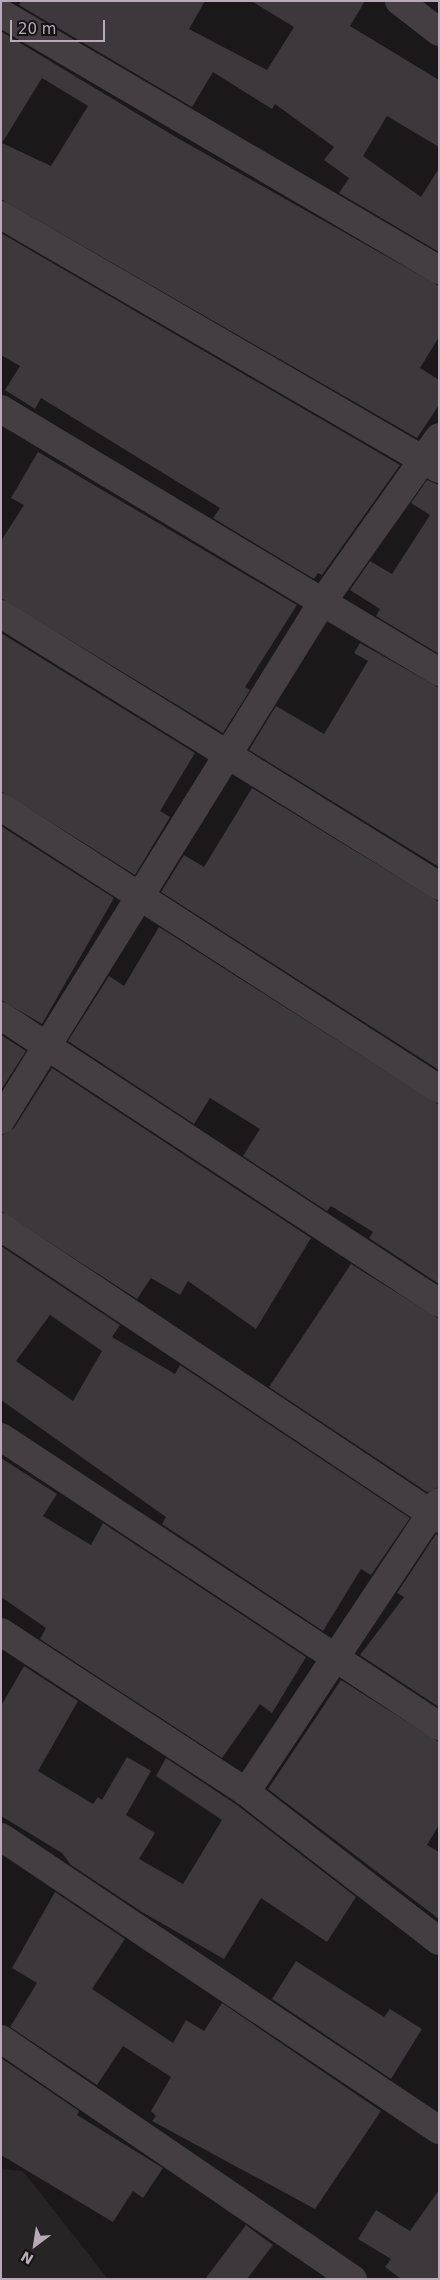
<!DOCTYPE html>
<style>
body{margin:0}
#map{position:relative;width:440px;height:2280px;overflow:hidden;background:#1a1819;font-family:"DejaVu Sans",sans-serif}
div>[style]{position:absolute}
.built>*{inset:0;background:#272426}
.building>*{inset:0;background:#3c383b}
.street>*{height:28px;margin:-14px;padding:0 14px;transform-origin:14px;border-radius:14px;background:#443e42}
span{translate:-50% -50%;white-space:nowrap;text-align:center;line-height:1.15;-webkit-text-stroke:5px #151214;paint-order:stroke}
.frame{position:absolute;inset:0;border:2px solid #b9aab9;pointer-events:none}
.north{position:absolute;left:10px;top:2220px;width:50px;height:50px;-webkit-text-stroke:4px #151214;paint-order:stroke;rotate:211deg;font-size:14px;font-weight:700;line-height:20px;text-align:center;color:#b9aab9}
.north::after{content:'';display:block;margin:auto;width:18px;height:22px;background:#b9aab9;clip-path:polygon(50% 0,100% 100%,50% 72%,0 100%)}
.scale{position:absolute;left:10px;top:20px;width:95px;height:22px;box-sizing:border-box;border:2px solid #b9aab9;border-top:0;padding-left:6px;font-size:15px;line-height:18px;white-space:nowrap;color:#b9aab9;-webkit-text-stroke:4px #151214;paint-order:stroke}
</style>
<div id="map">
<div class="built">
<div style="clip-path:polygon(1px 2169px,23px 2171px,108px 2279px,1px 2279px)"></div>
</div>
<div class="building">
<div style="clip-path:polygon(21px 1px,205px 1px,189px 29px,267px 70px,294px 27px,251px 1px,365px 1px,350px 26px,439px 80px,439px 147px,387px 116px,363px 156px,421px 197px,439px 168px,439px 252px,339px 193px,349px 178px,324px 160px,334px 147px,275px 104px,272px 109px,213px 72px,192px 107px,19px 5px)"></div>
<div style="clip-path:polygon(evenodd,2px 32px,174px 136px,439px 286px,439px 337px,420px 368px,439px 380px,439px 405px,417px 438px,1px 199px,2px 32px,42px 78px,88px 106px,51px 166px,2px 143px,42px 78px)"></div>
<div style="clip-path:polygon(1px 233px,400px 465px,322px 575px,318px 573px,314px 579px,213px 518px,220px 508px,41px 398px,35px 409px,5px 390px,20px 366px,1px 355px)"></div>
<div style="clip-path:polygon(38px 452px,297px 605px,245px 687px,250px 690px,223px 733px,1px 598px,1px 541px,24px 505px,11px 498px)"></div>
<div style="clip-path:polygon(427px 480px,439px 485px,439px 654px,376px 616px,380px 609px,350px 590px,370px 561px,392px 574px,430px 515px,411px 503px)"></div>
<div style="clip-path:polygon(1px 633px,195px 753px,160px 811px,170px 817px,135px 875px,1px 791px)"></div>
<div style="clip-path:polygon(360px 643px,439px 688px,439px 867px,249px 750px,276px 706px,324px 734px,368px 661px,354px 653px)"></div>
<div style="clip-path:polygon(252px 788px,439px 902px,439px 1070px,161px 892px,184px 855px,204px 867px)"></div>
<div style="clip-path:polygon(1px 826px,114px 898px,42px 1024px,1px 1000px)"></div>
<div style="clip-path:polygon(159px 927px,439px 1105px,439px 1284px,369px 1238px,373px 1232px,331px 1206px,327px 1211px,243px 1156px,260px 1129px,210px 1098px,194px 1124px,68px 1041px,109px 976px,124px 986px)"></div>
<div style="clip-path:polygon(1px 1035px,26px 1051px,1px 1090px)"></div>
<div style="clip-path:polygon(52px 1068px,311px 1238px,256px 1329px,188px 1281px,180px 1295px,151px 1278px,137px 1299px,1px 1211px,1px 1136px,14px 1128px)"></div>
<div style="clip-path:polygon(evenodd,1px 1246px,120px 1325px,112px 1337px,175px 1374px,180px 1365px,410px 1518px,371px 1575px,361px 1569px,323px 1631px,162px 1524px,166px 1517px,1px 1400px,1px 1246px,50px 1315px,102px 1351px,73px 1401px,16px 1361px,50px 1315px)"></div>
<div style="clip-path:polygon(351px 1264px,439px 1319px,439px 1487px,427px 1492px,269px 1387px)"></div>
<div style="clip-path:polygon(1px 1458px,57px 1494px,43px 1516px,91px 1545px,103px 1523px,306px 1657px,272px 1713px,260px 1704px,222px 1758px,40px 1639px,46px 1628px,1px 1597px)"></div>
<div style="clip-path:polygon(436px 1534px,439px 1535px,439px 1707px,360px 1655px,404px 1597px,397px 1593px)"></div>
<div style="clip-path:polygon(24px 1666px,78px 1701px,38px 1771px,93px 1804px,98px 1797px,102px 1800px,127px 1757px,151px 1771px,126px 1815px,155px 1833px,139px 1859px,183px 1884px,222px 1820px,156px 1776px,166px 1758px,237px 1805px,356px 1897px,327px 1942px,261px 1898px,224px 1959px,142px 1912px,71px 1865px,62px 1853px,1px 1816px,1px 1706px)"></div>
<div style="clip-path:polygon(341px 1680px,439px 1742px,439px 1825px,427px 1845px,439px 1852px,439px 1919px,268px 1789px)"></div>
<div style="clip-path:polygon(55px 1892px,125px 1939px,92px 1989px,173px 2043px,186px 2020px,204px 2031px,222px 2003px,381px 2111px,315px 2209px,152px 2121px,156px 2116px,151px 2111px,171px 2077px,123px 2046px,97px 2085px,10px 2027px,37px 1983px,12px 1968px)"></div>
<div style="clip-path:polygon(296px 1961px,384px 2017px,390px 2009px,422px 2029px,391px 2079px,272px 1999px)"></div>
<div style="clip-path:polygon(1px 2058px,79px 2111px,77px 2115px,163px 2168px,143px 2198px,133px 2191px,113px 2222px,1px 2155px)"></div>
<div style="clip-path:polygon(439px 2190px,439px 2279px,401px 2279px,385px 2267px,391px 2259px,358px 2239px,376px 2210px,410px 2231px)"></div>
<div style="clip-path:polygon(246px 2225px,273px 2245px,247px 2279px,205px 2279px)"></div>
</div>
<div class="street">
<div style="left:399px;top:1px;width:51px;rotate:37.8deg"></div>
<div style="left:1px;top:13px;width:508px;rotate:30.4deg"></div>
<div style="left:1px;top:215px;width:506px;rotate:30.11deg"></div>
<div style="left:1px;top:409px;width:511px;rotate:30.98deg"></div>
<div style="left:1px;top:614px;width:516px;rotate:31.84deg"></div>
<div style="left:1px;top:807px;width:521px;rotate:32.77deg"></div>
<div style="left:1px;top:1016px;width:524px;rotate:33.23deg"></div>
<div style="left:1px;top:1120px;width:611px;rotate:-58.18deg"></div>
<div style="left:323px;top:601px;width:201px;rotate:-54.7deg"></div>
<div style="left:1px;top:1227px;width:526px;rotate:33.69deg"></div>
<div style="left:1px;top:1437px;width:525px;rotate:33.42deg"></div>
<div style="left:1px;top:1632px;width:293px;rotate:33.1deg"></div>
<div style="left:246px;top:1792px;width:244px;rotate:37.7deg"></div>
<div style="left:246px;top:1792px;width:348px;rotate:-56.4deg"></div>
<div style="left:1px;top:1837px;width:527px;rotate:33.78deg"></div>
<div style="left:1px;top:2039px;width:426px;rotate:34.3deg"></div>
</div>
<div class="frame"></div>
<div class="north">N</div>
<div class="scale">20 m</div>
</div>
